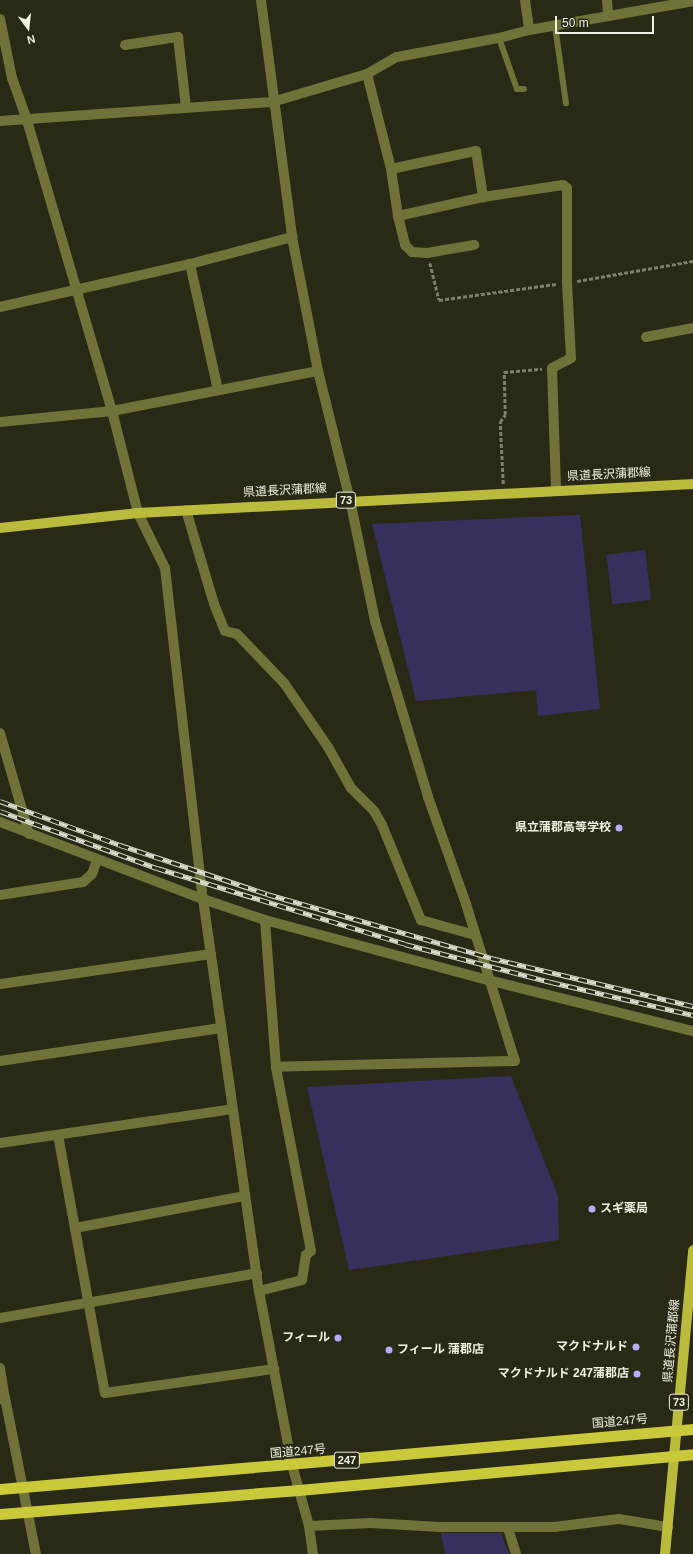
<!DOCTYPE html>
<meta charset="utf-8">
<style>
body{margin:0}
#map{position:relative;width:693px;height:1554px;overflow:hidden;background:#292916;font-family:Arial,"Noto Sans JP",sans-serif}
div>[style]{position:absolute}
.green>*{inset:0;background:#372f5c;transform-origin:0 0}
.path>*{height:2.5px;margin-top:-1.25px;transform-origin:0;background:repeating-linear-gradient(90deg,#7f7f6f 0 4px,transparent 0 6px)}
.service>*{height:6px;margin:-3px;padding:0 3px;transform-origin:3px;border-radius:3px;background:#71713a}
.minor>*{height:10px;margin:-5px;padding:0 5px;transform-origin:5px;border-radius:5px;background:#71713a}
.tertiary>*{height:10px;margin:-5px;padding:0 5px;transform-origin:5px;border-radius:5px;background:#71713a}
.primary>*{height:10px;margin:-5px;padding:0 5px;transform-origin:5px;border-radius:5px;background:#babb3d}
.trunk>*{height:11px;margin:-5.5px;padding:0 5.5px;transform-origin:5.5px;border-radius:5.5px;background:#c9c93a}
.rail>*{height:4.5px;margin-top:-2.25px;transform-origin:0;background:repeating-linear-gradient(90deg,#292916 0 9px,#dadacd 0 18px);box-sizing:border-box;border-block:1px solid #dadacd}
.dots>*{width:11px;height:11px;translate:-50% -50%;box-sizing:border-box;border:2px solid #292916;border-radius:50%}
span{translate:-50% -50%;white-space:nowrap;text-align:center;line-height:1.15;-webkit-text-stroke:4px #292916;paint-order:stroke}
.shield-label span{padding:1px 3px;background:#292916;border:1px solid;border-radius:3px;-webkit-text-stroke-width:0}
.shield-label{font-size:11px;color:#efefe3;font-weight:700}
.street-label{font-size:12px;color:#efefe3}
.poi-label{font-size:12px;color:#efefe3;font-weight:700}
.right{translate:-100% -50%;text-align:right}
.left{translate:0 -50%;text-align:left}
.north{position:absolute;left:8px;top:8px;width:40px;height:40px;-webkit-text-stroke:3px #292916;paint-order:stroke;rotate:165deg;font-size:11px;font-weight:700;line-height:16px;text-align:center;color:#efefe3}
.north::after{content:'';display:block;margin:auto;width:14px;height:18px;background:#efefe3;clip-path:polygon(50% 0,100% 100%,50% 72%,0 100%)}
.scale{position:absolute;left:555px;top:16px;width:99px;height:18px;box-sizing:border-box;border:2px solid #efefe3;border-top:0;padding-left:5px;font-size:12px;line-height:14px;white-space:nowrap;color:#efefe3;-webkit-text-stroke:3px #292916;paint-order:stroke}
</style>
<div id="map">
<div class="green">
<div style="clip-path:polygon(580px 515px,600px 709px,538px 716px,536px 690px,416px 701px,372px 524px)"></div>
<div style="left:645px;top:550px;width:50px;height:39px;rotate:83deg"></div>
<div style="clip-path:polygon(511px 1076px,558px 1196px,559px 1240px,349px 1270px,307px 1087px)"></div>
<div style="clip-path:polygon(441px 1533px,501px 1533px,509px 1554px,445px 1554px)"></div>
</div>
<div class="path">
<div style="left:430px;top:263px;width:38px;rotate:76deg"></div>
<div style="left:439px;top:300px;width:118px;rotate:-7.8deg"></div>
<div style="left:577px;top:281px;width:118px;rotate:-9.8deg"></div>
<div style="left:503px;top:484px;width:62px;rotate:-92.8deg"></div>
<div style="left:500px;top:422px;width:9px;rotate:-54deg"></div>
<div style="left:505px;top:415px;width:43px;rotate:-91.3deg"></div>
<div style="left:504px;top:372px;width:38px;rotate:-5deg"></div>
</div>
<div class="service">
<div style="left:555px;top:26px;width:78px;rotate:81.9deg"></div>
<div style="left:499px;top:38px;width:54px;rotate:70.6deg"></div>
<div style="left:517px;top:89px;width:7px"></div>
</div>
<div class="minor">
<div style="left:261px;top:0;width:239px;rotate:82.5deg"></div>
<div style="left:292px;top:237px;width:136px;rotate:79deg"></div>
<div style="left:318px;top:371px;width:133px;rotate:76.1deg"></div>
<div style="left:350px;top:500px;width:124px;rotate:78.3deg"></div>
<div style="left:375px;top:621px;width:184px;rotate:73.2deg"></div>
<div style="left:428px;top:797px;width:114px;rotate:70.4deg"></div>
<div style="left:466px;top:904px;width:164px;rotate:72.7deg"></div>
<div style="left:515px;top:1061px;width:239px;rotate:178.6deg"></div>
<div style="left:525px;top:0;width:30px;rotate:82deg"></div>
<div style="left:607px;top:0;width:16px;rotate:86deg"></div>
<div style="left:125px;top:45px;width:54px;rotate:-8.6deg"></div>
<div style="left:178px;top:37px;width:70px;rotate:83.5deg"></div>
<div style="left:367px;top:74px;width:98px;rotate:75.8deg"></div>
<div style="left:391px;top:169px;width:48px;rotate:81.5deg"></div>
<div style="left:398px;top:216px;width:87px;rotate:-12.6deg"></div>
<div style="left:483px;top:197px;width:81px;rotate:-8.5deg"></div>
<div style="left:563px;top:185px;width:5px;rotate:37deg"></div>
<div style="left:567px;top:188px;width:94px;rotate:90deg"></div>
<div style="left:567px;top:282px;width:76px;rotate:87deg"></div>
<div style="left:571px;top:358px;width:21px;rotate:152deg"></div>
<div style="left:552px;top:368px;width:122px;rotate:88.1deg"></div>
<div style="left:0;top:121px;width:273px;rotate:-4deg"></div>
<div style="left:272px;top:102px;width:99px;rotate:-16.4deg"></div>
<div style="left:367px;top:74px;width:34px;rotate:-30deg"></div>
<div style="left:397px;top:57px;width:104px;rotate:-10.6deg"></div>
<div style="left:499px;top:38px;width:31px;rotate:-15deg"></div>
<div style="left:529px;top:30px;width:167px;rotate:-10deg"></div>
<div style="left:391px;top:169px;width:87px;rotate:-12deg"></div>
<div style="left:476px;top:151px;width:47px;rotate:81.3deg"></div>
<div style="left:398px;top:216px;width:30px;rotate:76deg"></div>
<div style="left:405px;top:245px;width:10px;rotate:45deg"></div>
<div style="left:412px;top:252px;width:15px;rotate:4deg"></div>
<div style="left:427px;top:253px;width:48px;rotate:-9.7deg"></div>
<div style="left:190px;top:264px;width:129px;rotate:77.5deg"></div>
<div style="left:0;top:307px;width:195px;rotate:-12.8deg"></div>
<div style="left:190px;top:264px;width:106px;rotate:-14.8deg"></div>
<div style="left:646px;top:337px;width:48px;rotate:-10.8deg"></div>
<div style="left:0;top:422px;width:113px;rotate:-5.6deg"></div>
<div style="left:112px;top:411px;width:210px;rotate:-11deg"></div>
<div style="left:186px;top:510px;width:98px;rotate:73.4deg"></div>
<div style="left:214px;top:604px;width:29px;rotate:68deg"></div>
<div style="left:225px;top:631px;width:12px;rotate:14deg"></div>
<div style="left:237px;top:634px;width:68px;rotate:46.2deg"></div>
<div style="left:284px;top:683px;width:78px;rotate:55.5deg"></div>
<div style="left:328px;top:747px;width:47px;rotate:60.7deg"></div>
<div style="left:351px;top:788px;width:33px;rotate:45deg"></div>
<div style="left:374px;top:811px;width:16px;rotate:60deg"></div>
<div style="left:382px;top:825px;width:103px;rotate:67.7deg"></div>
<div style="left:421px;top:920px;width:56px;rotate:15.5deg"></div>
<div style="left:138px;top:513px;width:61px;rotate:63.9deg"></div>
<div style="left:165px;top:568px;width:333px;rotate:83.5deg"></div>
<div style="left:203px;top:899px;width:396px;rotate:81.9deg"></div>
<div style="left:259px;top:1291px;width:177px;rotate:79.3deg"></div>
<div style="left:0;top:733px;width:105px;rotate:74deg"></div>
<div style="left:0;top:895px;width:84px;rotate:-8.9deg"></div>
<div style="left:83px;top:882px;width:12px;rotate:-42deg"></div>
<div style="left:92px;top:874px;width:15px;rotate:-70deg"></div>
<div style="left:0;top:984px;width:213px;rotate:-8.1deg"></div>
<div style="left:0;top:1061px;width:223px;rotate:-8.5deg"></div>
<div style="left:58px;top:1135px;width:262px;rotate:79.7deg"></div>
<div style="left:105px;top:1393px;width:171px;rotate:-8.1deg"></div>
<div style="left:0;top:1143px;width:235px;rotate:-8.3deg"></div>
<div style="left:75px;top:1228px;width:173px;rotate:-10.7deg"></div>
<div style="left:259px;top:1291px;width:44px;rotate:-14.3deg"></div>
<div style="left:302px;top:1280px;width:25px;rotate:-81deg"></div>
<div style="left:306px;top:1255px;width:6px;rotate:-39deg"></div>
<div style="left:311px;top:1251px;width:187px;rotate:-100.8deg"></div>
<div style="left:276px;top:1067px;width:147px;rotate:-94.3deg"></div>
<div style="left:0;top:1318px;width:261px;rotate:-9.9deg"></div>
<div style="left:0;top:1368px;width:30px;rotate:81deg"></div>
<div style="left:0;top:1399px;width:5px;rotate:-11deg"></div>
<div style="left:5px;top:1398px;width:159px;rotate:78.8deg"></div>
<div style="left:309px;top:1526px;width:62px;rotate:-2.8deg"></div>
<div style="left:371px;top:1523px;width:69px;rotate:3.3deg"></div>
<div style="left:440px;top:1527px;width:114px"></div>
<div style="left:554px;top:1527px;width:65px;rotate:-7deg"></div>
<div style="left:619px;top:1519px;width:50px;rotate:9.3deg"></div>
<div style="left:508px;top:1528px;width:27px;rotate:73deg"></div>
</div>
<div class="tertiary">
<div style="left:0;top:19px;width:60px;rotate:78.5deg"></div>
<div style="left:12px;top:78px;width:41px;rotate:70.3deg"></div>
<div style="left:26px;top:117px;width:306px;rotate:73.7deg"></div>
<div style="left:112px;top:411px;width:105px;rotate:75.7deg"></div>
<div style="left:0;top:822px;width:217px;rotate:20.8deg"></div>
<div style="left:203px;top:899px;width:65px;rotate:18.7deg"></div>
<div style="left:265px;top:920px;width:231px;rotate:15.1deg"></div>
<div style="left:488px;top:980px;width:211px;rotate:14deg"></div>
<div style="left:292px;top:1465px;width:63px;rotate:74.4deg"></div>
<div style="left:309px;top:1526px;width:28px;rotate:82deg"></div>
</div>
<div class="primary">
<div style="left:0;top:528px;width:139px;rotate:-6.2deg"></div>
<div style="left:138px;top:513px;width:556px;rotate:-2.99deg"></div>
<div style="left:665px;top:1554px;width:305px;rotate:-84.7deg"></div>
</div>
<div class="trunk">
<div style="left:0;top:1489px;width:696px;rotate:-4.95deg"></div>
<div style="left:0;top:1514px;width:300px;rotate:-4.6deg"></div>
<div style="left:299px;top:1490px;width:396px;rotate:-5.2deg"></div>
</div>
<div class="rail">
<div style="left:0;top:801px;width:128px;rotate:20.1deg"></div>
<div style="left:120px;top:845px;width:155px;rotate:18.4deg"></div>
<div style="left:267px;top:894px;width:233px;rotate:15.9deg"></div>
<div style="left:491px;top:958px;width:208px;rotate:13.4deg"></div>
<div style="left:0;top:811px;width:167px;rotate:20deg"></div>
<div style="left:157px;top:868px;width:259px;rotate:17deg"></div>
<div style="left:405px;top:944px;width:151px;rotate:14.6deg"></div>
<div style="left:551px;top:982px;width:146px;rotate:13.1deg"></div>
</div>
<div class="dots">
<div style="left:619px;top:828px;background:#b6acf8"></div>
<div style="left:592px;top:1209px;background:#b6acf8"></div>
<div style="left:338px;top:1338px;background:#b6acf8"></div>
<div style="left:636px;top:1347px;background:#b6acf8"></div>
<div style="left:389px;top:1350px;background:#b6acf8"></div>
<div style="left:637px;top:1374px;background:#b6acf8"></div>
</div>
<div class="shield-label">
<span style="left:346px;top:500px">73</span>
<span style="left:679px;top:1402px">73</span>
<span style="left:347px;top:1460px">247</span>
</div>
<div class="street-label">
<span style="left:609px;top:475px;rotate:-3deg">県道長沢蒲郡線</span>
<span style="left:285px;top:491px;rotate:-3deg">県道長沢蒲郡線</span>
<span style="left:672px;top:1341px;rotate:-85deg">県道長沢蒲郡線</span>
<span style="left:620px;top:1422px;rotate:-5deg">国道247号</span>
<span style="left:298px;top:1452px;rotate:-5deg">国道247号</span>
</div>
<div class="poi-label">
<span class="right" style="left:611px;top:828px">県立蒲郡高等学校</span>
<span class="left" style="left:600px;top:1209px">スギ薬局</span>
<span class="right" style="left:330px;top:1338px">フィール</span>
<span class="right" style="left:628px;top:1347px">マクドナルド</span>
<span class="left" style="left:397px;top:1350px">フィール 蒲郡店</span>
<span class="right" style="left:629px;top:1374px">マクドナルド 247蒲郡店</span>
</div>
<div class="north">N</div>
<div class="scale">50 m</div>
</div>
